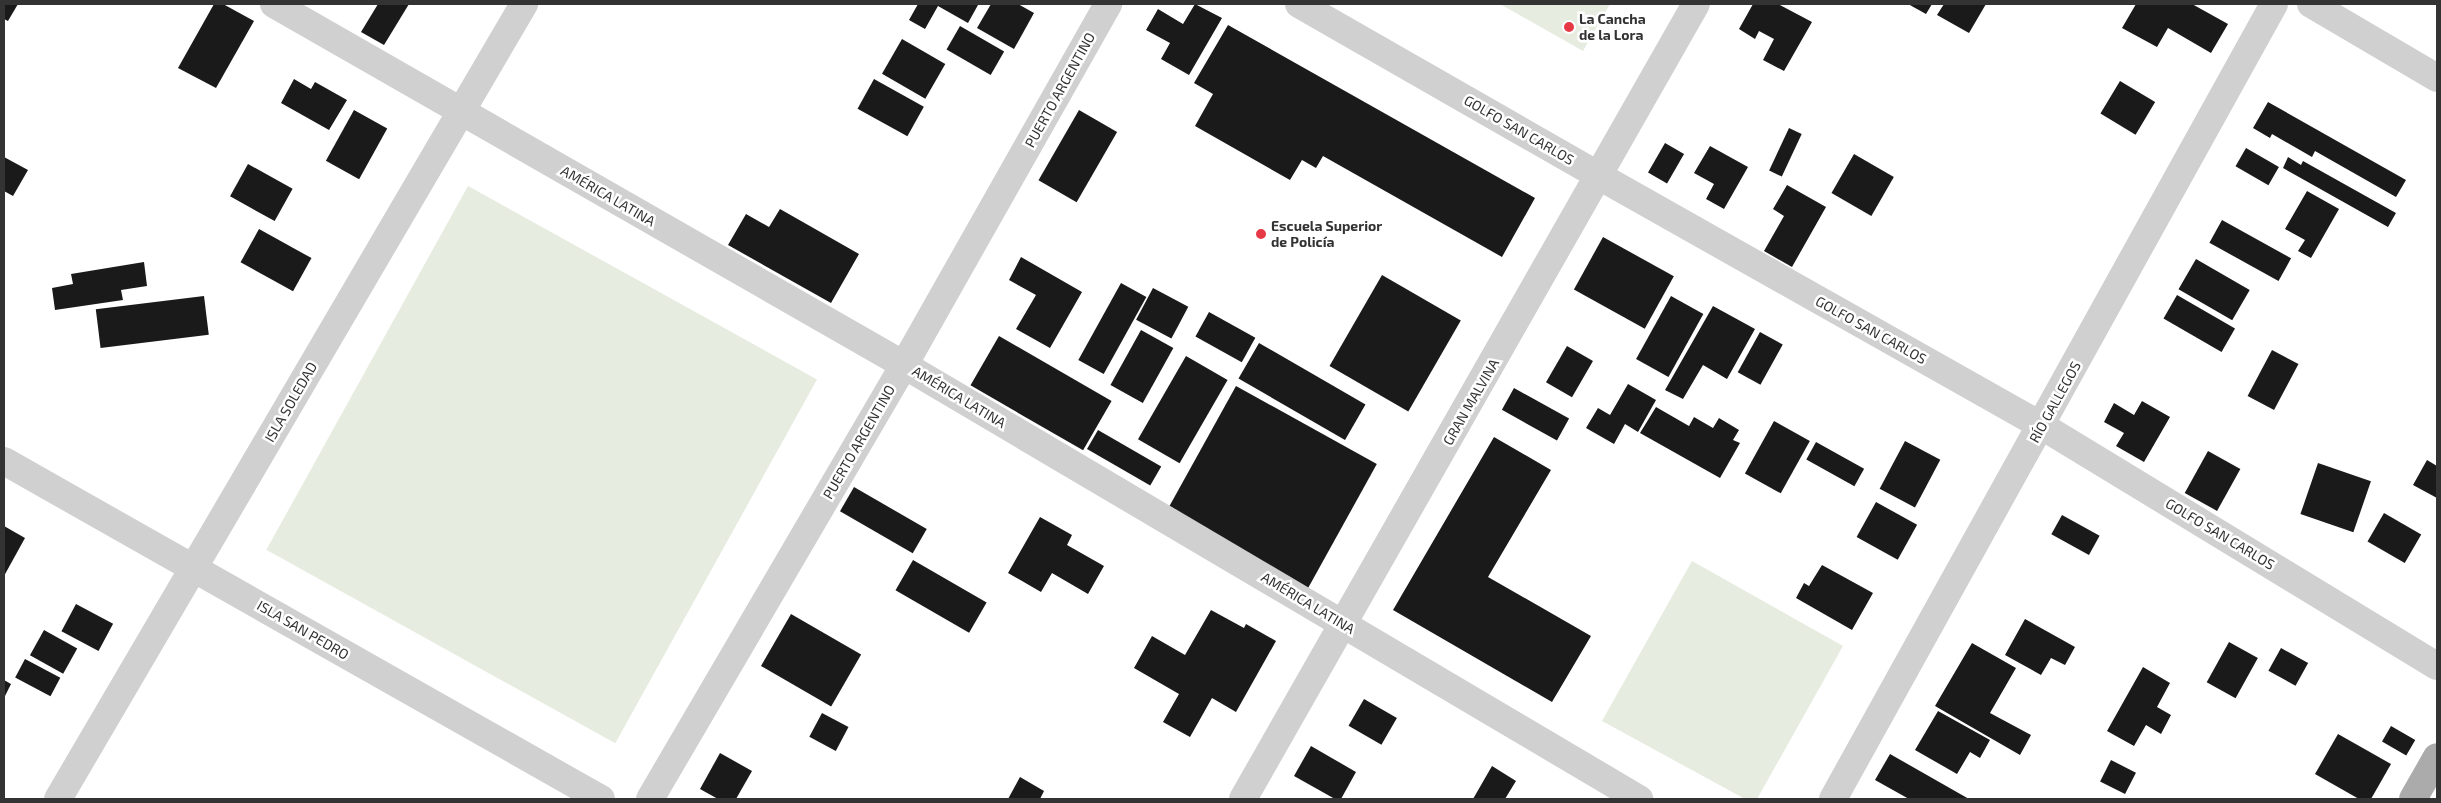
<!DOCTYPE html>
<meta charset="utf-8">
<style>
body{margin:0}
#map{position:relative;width:2441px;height:803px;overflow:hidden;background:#fff;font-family:"Exo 2",sans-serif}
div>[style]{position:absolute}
.green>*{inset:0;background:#e6ecdf;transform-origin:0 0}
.building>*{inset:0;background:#1a1a1a;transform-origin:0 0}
.minor>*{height:28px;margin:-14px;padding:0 14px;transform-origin:14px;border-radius:14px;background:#d0d0d0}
.major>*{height:28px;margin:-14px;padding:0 14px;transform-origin:14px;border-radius:14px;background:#ababab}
.dots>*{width:14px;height:14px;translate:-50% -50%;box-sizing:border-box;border:2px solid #fff;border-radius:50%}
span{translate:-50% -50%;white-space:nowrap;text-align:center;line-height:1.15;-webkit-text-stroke:5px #fff;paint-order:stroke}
.poi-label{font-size:14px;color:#333;font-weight:700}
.left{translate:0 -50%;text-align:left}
.street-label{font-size:14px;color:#333}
.frame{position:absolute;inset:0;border:5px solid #333;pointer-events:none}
</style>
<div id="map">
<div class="green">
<div style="clip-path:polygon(1500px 4px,1610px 4px,1583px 51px)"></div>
<div style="left:468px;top:186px;width:399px;height:416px;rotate:29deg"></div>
<div style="clip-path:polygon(1692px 561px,1843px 646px,1757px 799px,1745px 799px,1602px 721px)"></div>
</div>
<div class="building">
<div style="clip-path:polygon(4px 4px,18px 4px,8px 21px,4px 19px)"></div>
<div style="clip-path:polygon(214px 4px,223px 4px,254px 21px,216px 88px,178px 68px)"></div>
<div style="clip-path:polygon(378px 4px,409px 4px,384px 45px,361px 32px)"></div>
<div style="clip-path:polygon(918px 4px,975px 4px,978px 5px,968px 23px,938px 6px,925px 29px,909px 20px)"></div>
<div style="clip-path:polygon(991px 4px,1018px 4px,1034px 13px,1014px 49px,977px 28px)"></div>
<div style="clip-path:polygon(1195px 4px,1222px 18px,1189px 75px,1161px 59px,1170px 43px,1146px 30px,1158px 9px,1183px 24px)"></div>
<div style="clip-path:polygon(1753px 4px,1778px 4px,1812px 22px,1784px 71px,1763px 60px,1774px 39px,1759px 31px,1755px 39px,1739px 29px)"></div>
<div style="clip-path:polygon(1908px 4px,1932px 4px,1926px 14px)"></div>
<div style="clip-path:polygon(1944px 4px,1986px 4px,1969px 33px,1937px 15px)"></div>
<div style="clip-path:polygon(2136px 4px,2192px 4px,2228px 24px,2211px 53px,2168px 28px,2157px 47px,2122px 28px)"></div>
<div style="clip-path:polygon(1228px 25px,1535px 198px,1502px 257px,1323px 156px,1316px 168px,1302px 160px,1290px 180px,1195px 126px,1213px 94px,1194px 83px)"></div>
<div style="left:960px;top:26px;width:51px;height:27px;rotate:30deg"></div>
<div style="left:902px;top:39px;width:50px;height:40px;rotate:30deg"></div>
<div style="clip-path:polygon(294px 79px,311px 89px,315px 82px,347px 100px,329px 130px,281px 103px)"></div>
<div style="left:874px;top:79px;width:57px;height:34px;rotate:29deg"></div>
<div style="left:2120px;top:81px;width:41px;height:38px;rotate:31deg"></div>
<div style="clip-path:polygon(2268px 102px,2406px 180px,2396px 197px,2315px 151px,2312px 157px,2272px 134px,2270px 138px,2253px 128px)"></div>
<div style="left:354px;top:110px;width:38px;height:58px;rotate:29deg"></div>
<div style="left:1079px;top:110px;width:44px;height:81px;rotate:30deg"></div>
<div style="left:1789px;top:128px;width:14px;height:47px;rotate:25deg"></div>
<div style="left:1665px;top:143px;width:22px;height:34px;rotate:30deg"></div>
<div style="clip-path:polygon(1710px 146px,1748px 167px,1724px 209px,1706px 199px,1714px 184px,1694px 173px)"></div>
<div style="left:2246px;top:148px;width:38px;height:21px;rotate:30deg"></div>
<div style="left:1854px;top:154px;width:46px;height:45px;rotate:30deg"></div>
<div style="clip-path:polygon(4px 157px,28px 170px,13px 196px,4px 191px)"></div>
<div style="clip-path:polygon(2288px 157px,2301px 165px,2303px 161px,2396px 213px,2388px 227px,2283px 168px)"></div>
<div style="left:248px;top:164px;width:51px;height:37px;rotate:29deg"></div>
<div style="clip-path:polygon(1787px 185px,1826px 207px,1792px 267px,1764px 251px,1784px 216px,1773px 209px)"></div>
<div style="clip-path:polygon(2307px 191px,2339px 209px,2311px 258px,2298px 251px,2305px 240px,2285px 229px)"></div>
<div style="clip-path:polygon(780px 209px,859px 254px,831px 303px,728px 245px,746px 214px,769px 227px)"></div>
<div style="left:2222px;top:220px;width:79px;height:26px;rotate:29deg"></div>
<div style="left:259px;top:229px;width:60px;height:38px;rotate:29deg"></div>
<div style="left:1603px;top:237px;width:81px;height:60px;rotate:29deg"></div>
<div style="clip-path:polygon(1021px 257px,1082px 292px,1050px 348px,1016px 329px,1036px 295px,1009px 280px)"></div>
<div style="left:2196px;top:259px;width:62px;height:35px;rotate:30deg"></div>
<div style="clip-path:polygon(144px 262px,147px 286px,121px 290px,123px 300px,55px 310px,52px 288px,73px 284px,71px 274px)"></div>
<div style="left:1382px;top:275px;width:91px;height:105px;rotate:30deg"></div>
<div style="left:1121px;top:283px;width:29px;height:88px;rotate:29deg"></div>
<div style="left:1153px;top:288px;width:40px;height:36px;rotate:28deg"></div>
<div style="left:2177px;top:295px;width:67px;height:27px;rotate:30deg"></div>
<div style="left:204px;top:296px;width:39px;height:109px;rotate:83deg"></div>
<div style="left:1671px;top:296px;width:37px;height:72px;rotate:29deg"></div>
<div style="clip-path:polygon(1713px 306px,1755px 329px,1727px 379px,1703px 365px,1683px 399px,1665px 390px)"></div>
<div style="left:1209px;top:312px;width:53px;height:28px;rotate:29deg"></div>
<div style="left:1141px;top:330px;width:37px;height:63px;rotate:29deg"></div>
<div style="left:1760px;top:332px;width:26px;height:46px;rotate:29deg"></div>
<div style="left:999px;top:336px;width:130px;height:57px;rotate:30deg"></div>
<div style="left:1259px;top:343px;width:123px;height:41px;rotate:30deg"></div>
<div style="left:1567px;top:346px;width:30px;height:42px;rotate:30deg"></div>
<div style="left:2272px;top:350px;width:30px;height:52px;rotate:28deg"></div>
<div style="left:1186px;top:356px;width:48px;height:96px;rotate:30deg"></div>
<div style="clip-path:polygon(1628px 384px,1656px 400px,1638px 432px,1625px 424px,1614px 444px,1586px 428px,1598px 408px,1610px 415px)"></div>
<div style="left:1236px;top:386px;width:161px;height:144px;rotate:29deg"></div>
<div style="left:1514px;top:388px;width:63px;height:25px;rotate:29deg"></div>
<div style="clip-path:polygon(2142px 401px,2170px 417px,2144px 462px,2116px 446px,2124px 433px,2104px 422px,2114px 403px,2134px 415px)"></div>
<div style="clip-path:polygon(1656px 407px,1689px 426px,1694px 417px,1713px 428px,1719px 418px,1739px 430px,1733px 440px,1740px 443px,1720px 478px,1640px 433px)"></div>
<div style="left:1774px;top:421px;width:41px;height:60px;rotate:29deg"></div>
<div style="left:1098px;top:430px;width:73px;height:22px;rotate:30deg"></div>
<div style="clip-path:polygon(1494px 437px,1551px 470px,1488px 577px,1591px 636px,1552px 702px,1393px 610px)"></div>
<div style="left:1905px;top:441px;width:40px;height:54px;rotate:28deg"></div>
<div style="left:1816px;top:442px;width:55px;height:20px;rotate:29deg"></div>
<div style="left:2208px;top:451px;width:37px;height:48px;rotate:29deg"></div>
<div style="clip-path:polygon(2427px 460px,2437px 466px,2437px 498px,2413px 485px)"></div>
<div style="left:2318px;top:463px;width:56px;height:54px;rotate:19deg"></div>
<div style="left:854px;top:487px;width:84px;height:28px;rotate:30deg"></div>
<div style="left:1876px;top:502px;width:47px;height:40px;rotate:29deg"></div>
<div style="left:2384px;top:513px;width:43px;height:33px;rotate:30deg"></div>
<div style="left:2062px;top:515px;width:43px;height:22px;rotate:29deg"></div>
<div style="clip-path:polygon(1040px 517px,1072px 535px,1067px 545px,1104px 566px,1088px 594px,1052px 573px,1041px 592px,1008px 573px)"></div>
<div style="clip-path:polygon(4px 526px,25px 538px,4px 576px)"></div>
<div style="left:913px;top:560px;width:85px;height:35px;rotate:30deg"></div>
<div style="clip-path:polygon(1822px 565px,1873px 593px,1852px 630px,1796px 598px,1804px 583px,1809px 586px)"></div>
<div style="left:76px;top:604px;width:42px;height:31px;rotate:28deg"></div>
<div style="clip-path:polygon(1211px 610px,1244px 628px,1246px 624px,1276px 641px,1236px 712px,1212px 698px,1190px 737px,1163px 722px,1179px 694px,1134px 668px,1152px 636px,1185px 655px)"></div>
<div style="left:791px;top:614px;width:81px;height:60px;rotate:30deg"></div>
<div style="clip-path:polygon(2025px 619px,2075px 647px,2065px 665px,2051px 658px,2041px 675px,2005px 655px)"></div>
<div style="left:44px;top:630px;width:38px;height:29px;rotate:29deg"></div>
<div style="left:2229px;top:642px;width:33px;height:46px;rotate:29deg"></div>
<div style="clip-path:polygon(1972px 643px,2016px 668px,1990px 713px,2031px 735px,2020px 755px,1935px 706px)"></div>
<div style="left:2281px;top:648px;width:31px;height:26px;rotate:29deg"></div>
<div style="left:25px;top:659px;width:40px;height:21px;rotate:28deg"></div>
<div style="clip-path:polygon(2143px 667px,2170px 683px,2157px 707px,2171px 715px,2161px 734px,2146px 725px,2134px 746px,2107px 731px)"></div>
<div style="clip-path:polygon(4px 680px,11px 684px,4px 698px)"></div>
<div style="left:1364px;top:699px;width:38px;height:31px;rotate:30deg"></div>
<div style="clip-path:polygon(1938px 711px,1990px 740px,1980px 758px,1970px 752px,1957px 774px,1915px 750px)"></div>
<div style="left:822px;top:713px;width:30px;height:27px;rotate:28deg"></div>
<div style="left:2391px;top:726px;width:28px;height:18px;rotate:30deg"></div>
<div style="clip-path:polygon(2338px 734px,2391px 764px,2371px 799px,2359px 799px,2315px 774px)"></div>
<div style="clip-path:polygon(1311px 746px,1356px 772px,1341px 799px,1335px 799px,1294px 776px)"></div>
<div style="clip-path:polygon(720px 753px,752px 771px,736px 799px,718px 799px,700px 789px)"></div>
<div style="clip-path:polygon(1890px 754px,1969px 799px,1909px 799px,1875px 780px)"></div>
<div style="left:2111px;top:760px;width:28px;height:24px;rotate:27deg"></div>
<div style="clip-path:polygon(1492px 766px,1516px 781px,1505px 799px,1473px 799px)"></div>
<div style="clip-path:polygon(1020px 777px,1044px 791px,1040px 799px,1008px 799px)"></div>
</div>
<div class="minor">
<div style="left:274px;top:4px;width:726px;rotate:29.81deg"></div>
<div style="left:904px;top:365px;width:854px;rotate:30.56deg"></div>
<div style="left:1299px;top:4px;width:346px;rotate:29.8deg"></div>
<div style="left:1599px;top:176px;width:509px;rotate:29.44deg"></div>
<div style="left:2042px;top:426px;width:462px;rotate:31.3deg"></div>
<div style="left:2311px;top:4px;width:146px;rotate:30.4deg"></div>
<div style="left:4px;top:461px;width:686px;rotate:29.52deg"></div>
<div style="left:58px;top:799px;width:922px;rotate:-59.62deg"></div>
<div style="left:650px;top:799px;width:503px;rotate:-59.66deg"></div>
<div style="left:904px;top:365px;width:415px;rotate:-60.5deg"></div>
<div style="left:1243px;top:799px;width:915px;rotate:-60.33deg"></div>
<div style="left:1833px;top:799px;width:909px;rotate:-60.98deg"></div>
</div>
<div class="major">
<div style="left:2413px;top:799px;width:48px;rotate:-60.3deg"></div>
</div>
<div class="dots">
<div style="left:1569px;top:27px;background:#e63946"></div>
<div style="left:1261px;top:234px;background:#e63946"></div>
</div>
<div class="poi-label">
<span class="left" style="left:1579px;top:27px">La Cancha<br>de la Lora</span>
<span class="left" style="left:1271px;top:234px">Escuela Superior<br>de Policía</span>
</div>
<div class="street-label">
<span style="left:1060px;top:90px;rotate:-61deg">PUERTO ARGENTINO</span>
<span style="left:1519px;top:130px;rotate:30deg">GOLFO SAN CARLOS</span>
<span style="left:608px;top:196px;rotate:30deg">AMÉRICA LATINA</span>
<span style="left:1871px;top:330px;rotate:29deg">GOLFO SAN CARLOS</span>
<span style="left:959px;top:397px;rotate:31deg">AMÉRICA LATINA</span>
<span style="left:291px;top:402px;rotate:-60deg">ISLA SOLEDAD</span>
<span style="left:1471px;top:402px;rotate:-60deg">GRAN MALVINA</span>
<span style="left:2055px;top:402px;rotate:-61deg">RÍO GALLEGOS</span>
<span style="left:859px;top:442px;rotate:-60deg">PUERTO ARGENTINO</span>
<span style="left:2220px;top:534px;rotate:31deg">GOLFO SAN CARLOS</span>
<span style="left:1308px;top:603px;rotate:31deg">AMÉRICA LATINA</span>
<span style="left:303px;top:630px;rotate:30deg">ISLA SAN PEDRO</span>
</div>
<div class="frame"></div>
</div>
